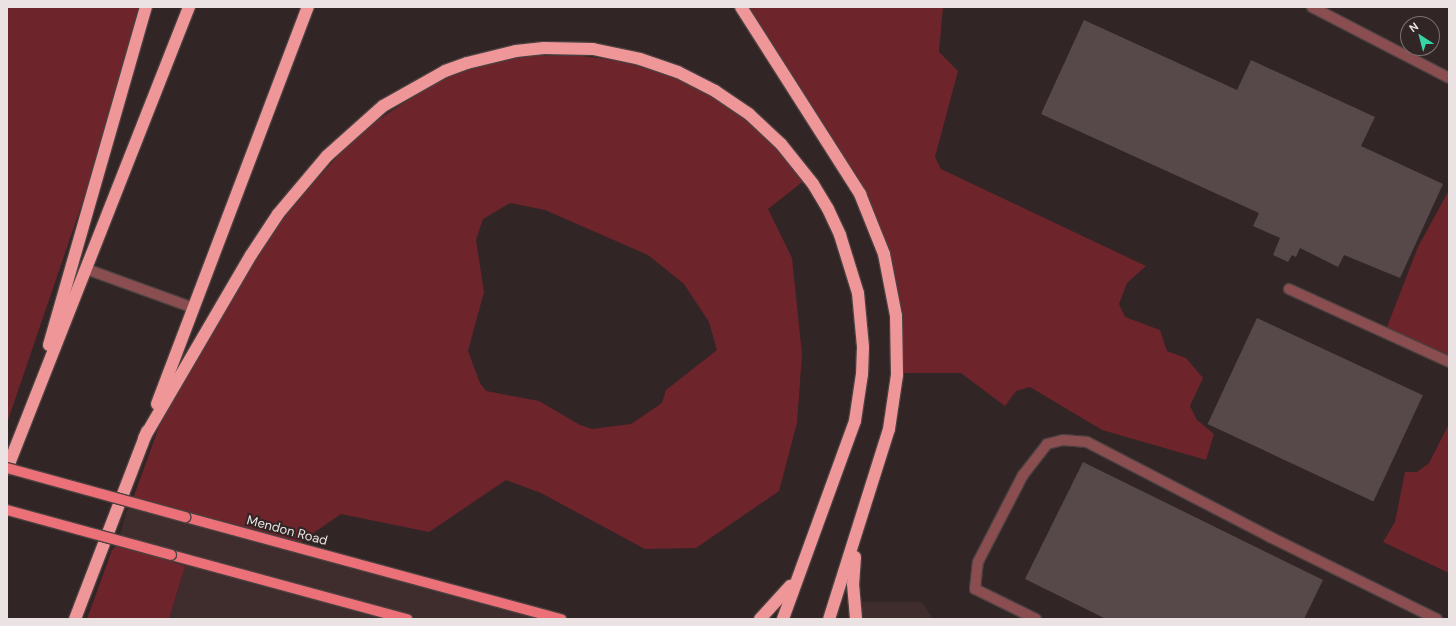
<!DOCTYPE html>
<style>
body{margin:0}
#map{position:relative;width:1456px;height:626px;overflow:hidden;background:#312525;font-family:"DM Sans",sans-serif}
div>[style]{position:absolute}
.built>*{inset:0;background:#3f2c2c}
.green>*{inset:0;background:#6e242b}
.building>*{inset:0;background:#574949;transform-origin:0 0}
.roads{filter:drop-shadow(1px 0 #4b4040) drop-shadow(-1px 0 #4b4040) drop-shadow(0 1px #4b4040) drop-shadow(0 -1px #4b4040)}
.lane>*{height:10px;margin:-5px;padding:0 5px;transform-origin:5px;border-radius:5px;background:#8a4e50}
.primary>*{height:10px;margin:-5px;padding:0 5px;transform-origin:5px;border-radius:5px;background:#eb7077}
.highway>*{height:12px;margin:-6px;padding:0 6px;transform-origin:6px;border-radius:6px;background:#ef9698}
.bridges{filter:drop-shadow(1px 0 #4b4040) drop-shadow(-1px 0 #4b4040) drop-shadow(0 1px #4b4040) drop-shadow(0 -1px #4b4040)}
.primary-bridge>*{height:10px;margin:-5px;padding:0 5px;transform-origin:5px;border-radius:5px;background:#eb7077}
span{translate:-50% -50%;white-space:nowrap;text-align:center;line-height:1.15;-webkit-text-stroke:4px #312525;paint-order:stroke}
.street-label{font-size:13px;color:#ebe3e3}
.frame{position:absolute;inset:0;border:8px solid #ebe3e3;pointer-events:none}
.north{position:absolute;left:1400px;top:16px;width:40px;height:40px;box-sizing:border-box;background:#312525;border:1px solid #7b7171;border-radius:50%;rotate:324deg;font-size:11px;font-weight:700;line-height:16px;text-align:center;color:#ebe3e3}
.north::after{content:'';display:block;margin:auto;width:14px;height:18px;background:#37d4a6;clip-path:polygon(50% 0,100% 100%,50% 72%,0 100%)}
</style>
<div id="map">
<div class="built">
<div style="clip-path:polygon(130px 507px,134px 508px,549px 619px,169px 619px,185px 565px,118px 544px,126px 512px)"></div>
<div style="clip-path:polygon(863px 602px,922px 602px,933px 619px,857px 619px,857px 604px)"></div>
</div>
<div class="green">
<div style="clip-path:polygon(7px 7px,149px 7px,7px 423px)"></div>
<div style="clip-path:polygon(741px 7px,943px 7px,939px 52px,958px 71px,935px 157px,941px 169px,1146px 266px,1127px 283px,1119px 304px,1125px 317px,1160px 330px,1167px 351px,1186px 358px,1203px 378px,1190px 406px,1197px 420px,1214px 434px,1206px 460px,1102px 430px,1030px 387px,1016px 391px,1005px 406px,961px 373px,902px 373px,874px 226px)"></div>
<div style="clip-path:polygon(evenodd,532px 55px,582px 56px,629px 62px,695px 82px,773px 138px,805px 180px,768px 209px,792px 258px,802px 354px,797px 423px,779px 491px,696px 548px,645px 549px,541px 493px,506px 480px,429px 532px,341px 514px,293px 547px,280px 547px,130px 507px,173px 388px,282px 217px,360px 132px,443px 77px,488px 62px,532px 55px,510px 203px,545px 210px,648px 255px,684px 284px,709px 322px,717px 350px,666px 390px,662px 403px,631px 424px,592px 429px,580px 425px,539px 401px,486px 391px,480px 383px,468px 351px,484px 292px,476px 240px,483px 219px,510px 203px)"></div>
<div style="clip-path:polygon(1449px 190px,1449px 364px,1385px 332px,1418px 247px)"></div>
<div style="clip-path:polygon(1449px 424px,1449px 573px,1383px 542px,1395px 522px,1405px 472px,1417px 472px,1429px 463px)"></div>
<div style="clip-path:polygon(118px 544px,185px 566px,169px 619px,87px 619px,112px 550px)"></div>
</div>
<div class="building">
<div style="clip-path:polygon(1084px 20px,1237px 90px,1251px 60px,1375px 117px,1361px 146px,1443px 184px,1400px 278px,1344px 255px,1338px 267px,1300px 248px,1296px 257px,1292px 255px,1288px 262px,1273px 255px,1280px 238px,1253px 226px,1259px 213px,1041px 114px)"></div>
<div style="left:1257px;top:318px;width:183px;height:117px;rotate:25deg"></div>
<div style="clip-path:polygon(1083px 462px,1323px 580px,1304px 619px,1106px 619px,1025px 579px)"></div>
</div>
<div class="roads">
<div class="lane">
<div style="left:1312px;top:7px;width:154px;rotate:27.4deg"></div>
<div style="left:86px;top:269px;width:115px;rotate:19.9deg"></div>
<div style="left:1289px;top:289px;width:176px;rotate:24.5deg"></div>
<div style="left:1036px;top:619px;width:68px;rotate:-153.8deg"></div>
<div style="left:975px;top:589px;width:27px;rotate:-84deg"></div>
<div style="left:978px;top:562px;width:98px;rotate:-62.7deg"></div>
<div style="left:1023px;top:475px;width:39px;rotate:-52deg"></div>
<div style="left:1047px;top:444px;width:16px;rotate:-14deg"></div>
<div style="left:1063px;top:440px;width:24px;rotate:5deg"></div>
<div style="left:1087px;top:442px;width:206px;rotate:27.4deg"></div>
<div style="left:1270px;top:537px;width:186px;rotate:26.2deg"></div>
</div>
<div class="primary">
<div style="left:185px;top:517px;width:390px;rotate:15.2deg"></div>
<div style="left:171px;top:555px;width:245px;rotate:15.2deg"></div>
</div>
<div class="highway">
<div style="left:741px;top:7px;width:222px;rotate:57.5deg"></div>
<div style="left:860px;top:194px;width:65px;rotate:68.2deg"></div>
<div style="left:884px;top:254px;width:63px;rotate:79deg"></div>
<div style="left:896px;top:316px;width:59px;rotate:89deg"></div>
<div style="left:897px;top:375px;width:55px;rotate:98.4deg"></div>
<div style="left:889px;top:429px;width:199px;rotate:107.5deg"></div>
<div style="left:49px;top:345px;width:352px;rotate:-74deg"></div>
<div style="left:157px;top:404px;width:425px;rotate:-69.2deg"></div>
<div style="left:144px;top:438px;width:212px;rotate:-59.7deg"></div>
<div style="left:251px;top:255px;width:49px;rotate:-56.6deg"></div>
<div style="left:278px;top:214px;width:76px;rotate:-49.8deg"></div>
<div style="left:327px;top:156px;width:75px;rotate:-41.8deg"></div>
<div style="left:383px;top:106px;width:71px;rotate:-29.4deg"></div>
<div style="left:445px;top:71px;width:23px;rotate:-20deg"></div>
<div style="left:467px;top:63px;width:50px;rotate:-13.8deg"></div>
<div style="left:516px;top:51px;width:28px;rotate:-6deg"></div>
<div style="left:544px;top:48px;width:49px;rotate:1.2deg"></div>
<div style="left:593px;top:49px;width:48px;rotate:12deg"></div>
<div style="left:640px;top:59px;width:40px;rotate:18.9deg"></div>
<div style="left:678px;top:72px;width:42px;rotate:27.2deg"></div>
<div style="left:715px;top:91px;width:41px;rotate:34.1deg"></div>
<div style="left:749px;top:114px;width:44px;rotate:43.2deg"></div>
<div style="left:781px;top:144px;width:51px;rotate:51.3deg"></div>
<div style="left:813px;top:184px;width:29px;rotate:59deg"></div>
<div style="left:828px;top:209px;width:29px;rotate:65deg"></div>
<div style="left:840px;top:235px;width:61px;rotate:72.8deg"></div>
<div style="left:858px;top:293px;width:54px;rotate:84.7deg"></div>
<div style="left:863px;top:347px;width:27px;rotate:92deg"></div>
<div style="left:862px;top:374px;width:48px;rotate:98.5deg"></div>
<div style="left:855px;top:421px;width:211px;rotate:110deg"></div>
<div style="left:7px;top:469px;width:497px;rotate:-68.5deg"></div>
<div style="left:855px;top:557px;width:27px;rotate:94deg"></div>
<div style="left:853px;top:584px;width:35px;rotate:85deg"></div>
<div style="left:75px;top:619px;width:201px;rotate:-69deg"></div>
<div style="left:760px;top:619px;width:45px;rotate:-47.7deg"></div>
</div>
</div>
<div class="bridges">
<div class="primary-bridge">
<div style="left:7px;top:468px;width:185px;rotate:15.4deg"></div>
<div style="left:7px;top:510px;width:170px;rotate:15.3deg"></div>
</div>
</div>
<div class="street-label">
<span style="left:287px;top:531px;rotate:15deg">Mendon Road</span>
</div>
<div class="frame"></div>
<div class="north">N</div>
</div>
